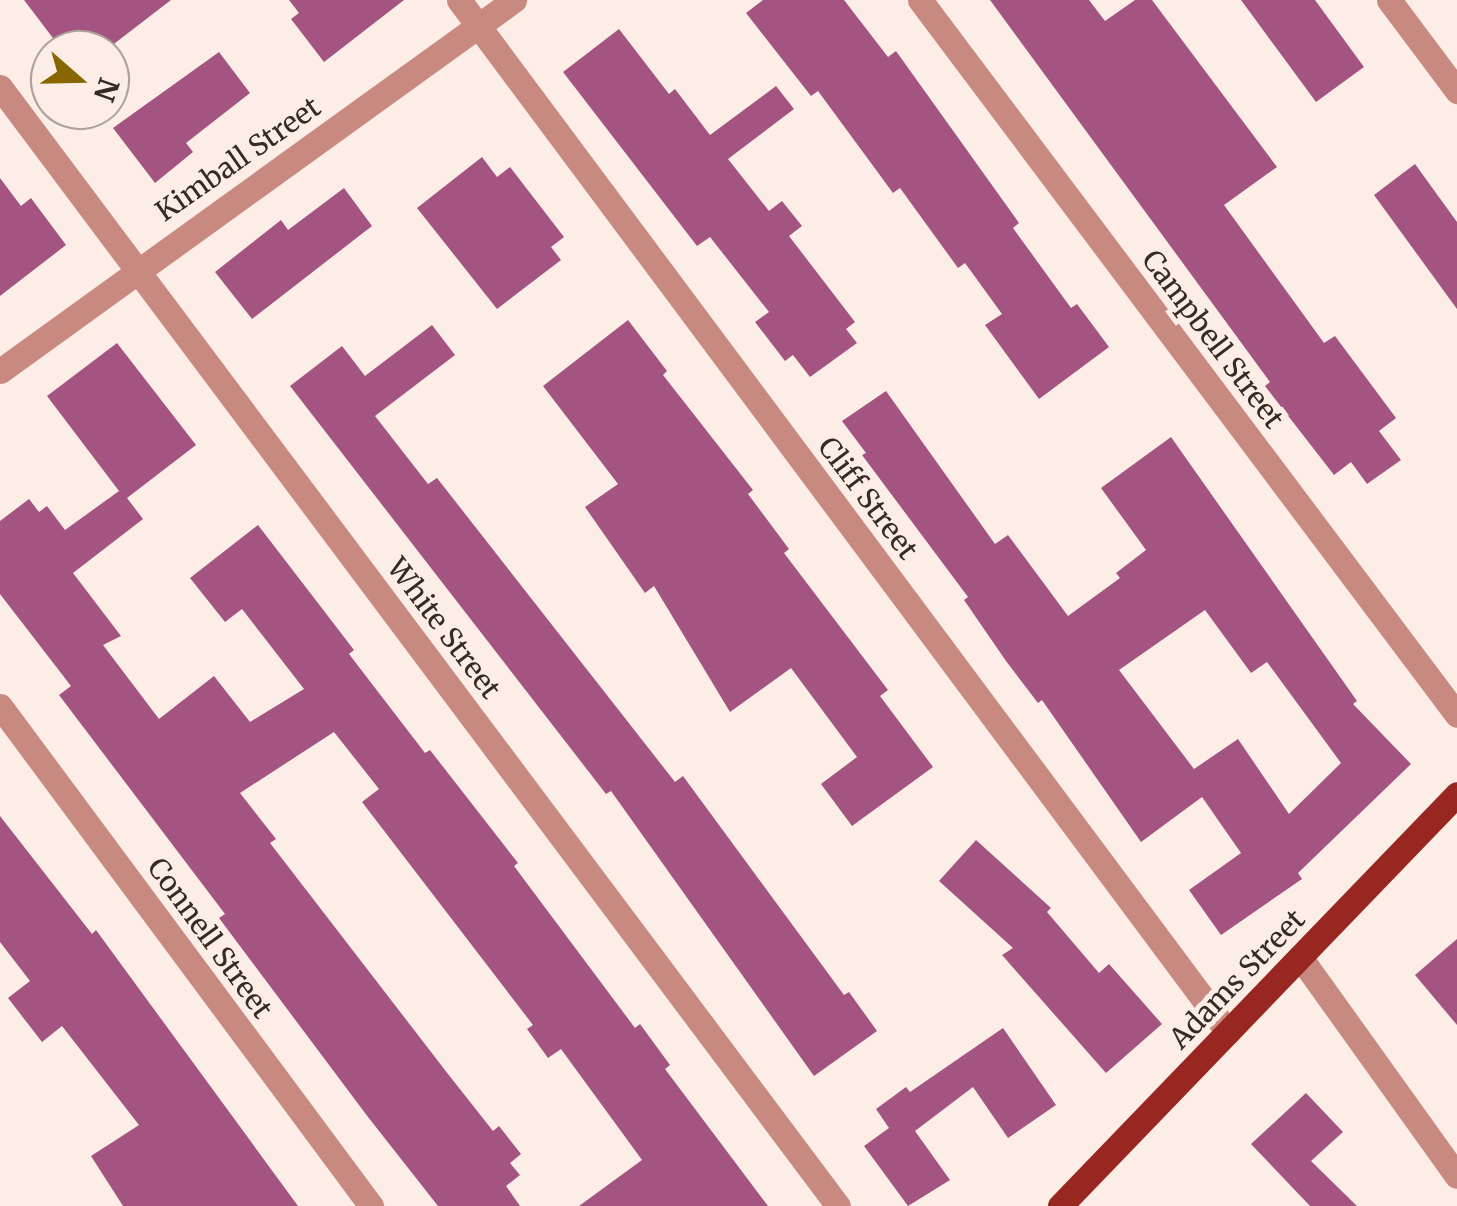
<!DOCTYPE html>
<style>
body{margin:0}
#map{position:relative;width:1457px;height:1206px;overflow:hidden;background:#fceee7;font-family:Merriweather,serif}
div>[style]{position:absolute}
.building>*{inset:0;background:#a45480}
.minor>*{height:25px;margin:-12.5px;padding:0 12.5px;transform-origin:12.5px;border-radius:12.5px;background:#c88980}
.primary>*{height:25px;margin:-12.5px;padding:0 12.5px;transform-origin:12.5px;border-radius:12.5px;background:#982621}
span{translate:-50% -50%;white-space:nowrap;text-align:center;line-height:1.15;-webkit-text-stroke:10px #fceee7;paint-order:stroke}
.street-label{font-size:28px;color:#372a23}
.north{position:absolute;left:30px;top:30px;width:100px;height:100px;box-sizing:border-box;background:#fceee7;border:2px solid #ada099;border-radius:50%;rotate:110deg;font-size:28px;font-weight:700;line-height:40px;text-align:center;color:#372a23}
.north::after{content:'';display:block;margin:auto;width:35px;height:45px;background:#886602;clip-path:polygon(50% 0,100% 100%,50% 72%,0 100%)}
</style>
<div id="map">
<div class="building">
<div style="clip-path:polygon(24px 0,171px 0,106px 50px,62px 50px)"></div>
<div style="clip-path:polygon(289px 0,404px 0,324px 62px,291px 19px,299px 13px)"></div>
<div style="clip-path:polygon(763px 0,844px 0,888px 57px,896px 51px,1019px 223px,1013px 228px,1071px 308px,1077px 304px,1109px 347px,1039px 399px,985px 325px,1002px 314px,965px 263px,958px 268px,900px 188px,893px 193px,818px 91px,811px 96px,746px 13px)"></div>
<div style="clip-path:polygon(990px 0,1089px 0,1105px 21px,1135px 0,1152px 0,1277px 167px,1224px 205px,1324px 343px,1335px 336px,1396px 418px,1379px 431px,1401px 460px,1367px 484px,1351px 462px,1334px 475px,1265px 386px,1270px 382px)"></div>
<div style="clip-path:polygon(1241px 0,1315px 0,1364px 67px,1316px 102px)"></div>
<div style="clip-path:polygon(619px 29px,669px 94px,675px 89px,710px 135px,776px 86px,794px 109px,728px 159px,769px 211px,782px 201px,802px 226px,789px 236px,855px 322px,846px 329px,857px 343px,810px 377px,793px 355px,785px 361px,755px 322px,769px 312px,710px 237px,697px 246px,563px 72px)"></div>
<div style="clip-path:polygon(219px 52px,250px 93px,186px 143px,193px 152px,155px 183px,113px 128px)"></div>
<div style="clip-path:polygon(482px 157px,497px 177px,510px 167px,564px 237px,551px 247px,561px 260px,497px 309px,417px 208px)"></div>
<div style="clip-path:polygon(1415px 164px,1457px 222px,1457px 309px,1374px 195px)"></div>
<div style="clip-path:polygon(0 178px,21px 206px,31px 198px,66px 245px,0 296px)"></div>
<div style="clip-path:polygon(344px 188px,372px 226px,252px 319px,215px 272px,281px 220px,288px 230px)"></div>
<div style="clip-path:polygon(628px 320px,667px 371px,663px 375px,753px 490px,748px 494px,789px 549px,784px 553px,888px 690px,880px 696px,933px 767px,852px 826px,821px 784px,857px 757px,791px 668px,730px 712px,654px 586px,645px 593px,585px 507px,618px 484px,543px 386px)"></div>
<div style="clip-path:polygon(432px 325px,455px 355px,375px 416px,428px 484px,437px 478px,675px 782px,683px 776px,844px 995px,849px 992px,877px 1031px,814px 1076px,611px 791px,606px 794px,290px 386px,342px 346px,365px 376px)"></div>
<div style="clip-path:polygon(117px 343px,196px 445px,127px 498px,143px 519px,73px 573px,121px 636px,103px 645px,159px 719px,214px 676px,250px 722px,304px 689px,242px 609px,225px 622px,190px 578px,258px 525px,354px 650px,349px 654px,425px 753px,430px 750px,518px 863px,514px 866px,635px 1028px,640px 1024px,670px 1065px,665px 1069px,768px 1206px,579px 1206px,642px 1160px,561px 1049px,548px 1058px,527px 1029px,533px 1025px,362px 802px,379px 789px,334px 732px,240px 793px,276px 839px,270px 843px,448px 1074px,493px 1131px,499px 1126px,521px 1154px,510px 1163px,520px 1175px,506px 1186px,520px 1206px,438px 1206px,368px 1117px,219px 918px,225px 914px,59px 695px,71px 686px,0 594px,0 521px,29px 499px,39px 512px,47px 506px,65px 530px,119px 491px,47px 396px)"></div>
<div style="clip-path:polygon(evenodd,886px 391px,995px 544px,1008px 535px,1068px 616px,1120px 578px,1116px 573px,1146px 550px,1101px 488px,1171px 437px,1357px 701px,1353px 704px,1411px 764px,1298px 873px,1302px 879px,1221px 935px,1189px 890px,1241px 853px,1202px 797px,1141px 842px,1042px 700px,1038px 703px,1006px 661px,964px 600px,968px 597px,862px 455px,866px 453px,842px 421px,886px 391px,1205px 610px,1251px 673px,1267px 662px,1341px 763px,1289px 814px,1238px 739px,1194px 769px,1119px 670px,1205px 610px)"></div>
<div style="clip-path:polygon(0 816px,92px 934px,96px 930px,298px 1206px,123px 1206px,91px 1156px,139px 1125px,62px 1026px,42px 1042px,8px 998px,30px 981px,0 942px)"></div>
<div style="clip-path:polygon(976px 840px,1051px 908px,1047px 912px,1099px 973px,1109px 964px,1162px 1024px,1106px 1073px,1002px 955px,1013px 948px,939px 881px)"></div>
<div style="clip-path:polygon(1457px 939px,1457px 1025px,1415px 975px)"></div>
<div style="clip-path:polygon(1003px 1028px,1056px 1105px,1008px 1138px,973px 1087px,915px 1131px,950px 1180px,908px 1206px,864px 1146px,889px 1128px,876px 1109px,906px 1087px,910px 1092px)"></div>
<div style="clip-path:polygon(1306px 1093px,1343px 1132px,1311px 1161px,1357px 1206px,1310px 1206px,1251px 1144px)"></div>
</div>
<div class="minor">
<div style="left:459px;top:0;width:1287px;rotate:53.31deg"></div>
<div style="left:920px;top:0;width:894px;rotate:53.09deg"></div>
<div style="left:1389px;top:0;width:114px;rotate:53.2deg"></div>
<div style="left:0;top:87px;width:1398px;rotate:53.17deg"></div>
<div style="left:0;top:371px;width:634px;rotate:-35.82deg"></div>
<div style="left:0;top:706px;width:623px;rotate:53.42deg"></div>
<div style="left:1300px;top:957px;width:269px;rotate:54.4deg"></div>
</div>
<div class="primary">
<div style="left:1060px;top:1206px;width:572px;rotate:-46.06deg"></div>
</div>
<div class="street-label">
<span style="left:238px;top:159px;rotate:-35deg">Kimball Street</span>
<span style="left:1213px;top:339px;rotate:53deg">Campbell Street</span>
<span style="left:868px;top:498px;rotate:53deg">Cliff Street</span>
<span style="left:444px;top:628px;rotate:53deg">White Street</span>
<span style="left:210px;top:938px;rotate:54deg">Connell Street</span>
<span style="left:1237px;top:979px;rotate:-46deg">Adams Street</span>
</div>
<div class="north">N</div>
</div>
